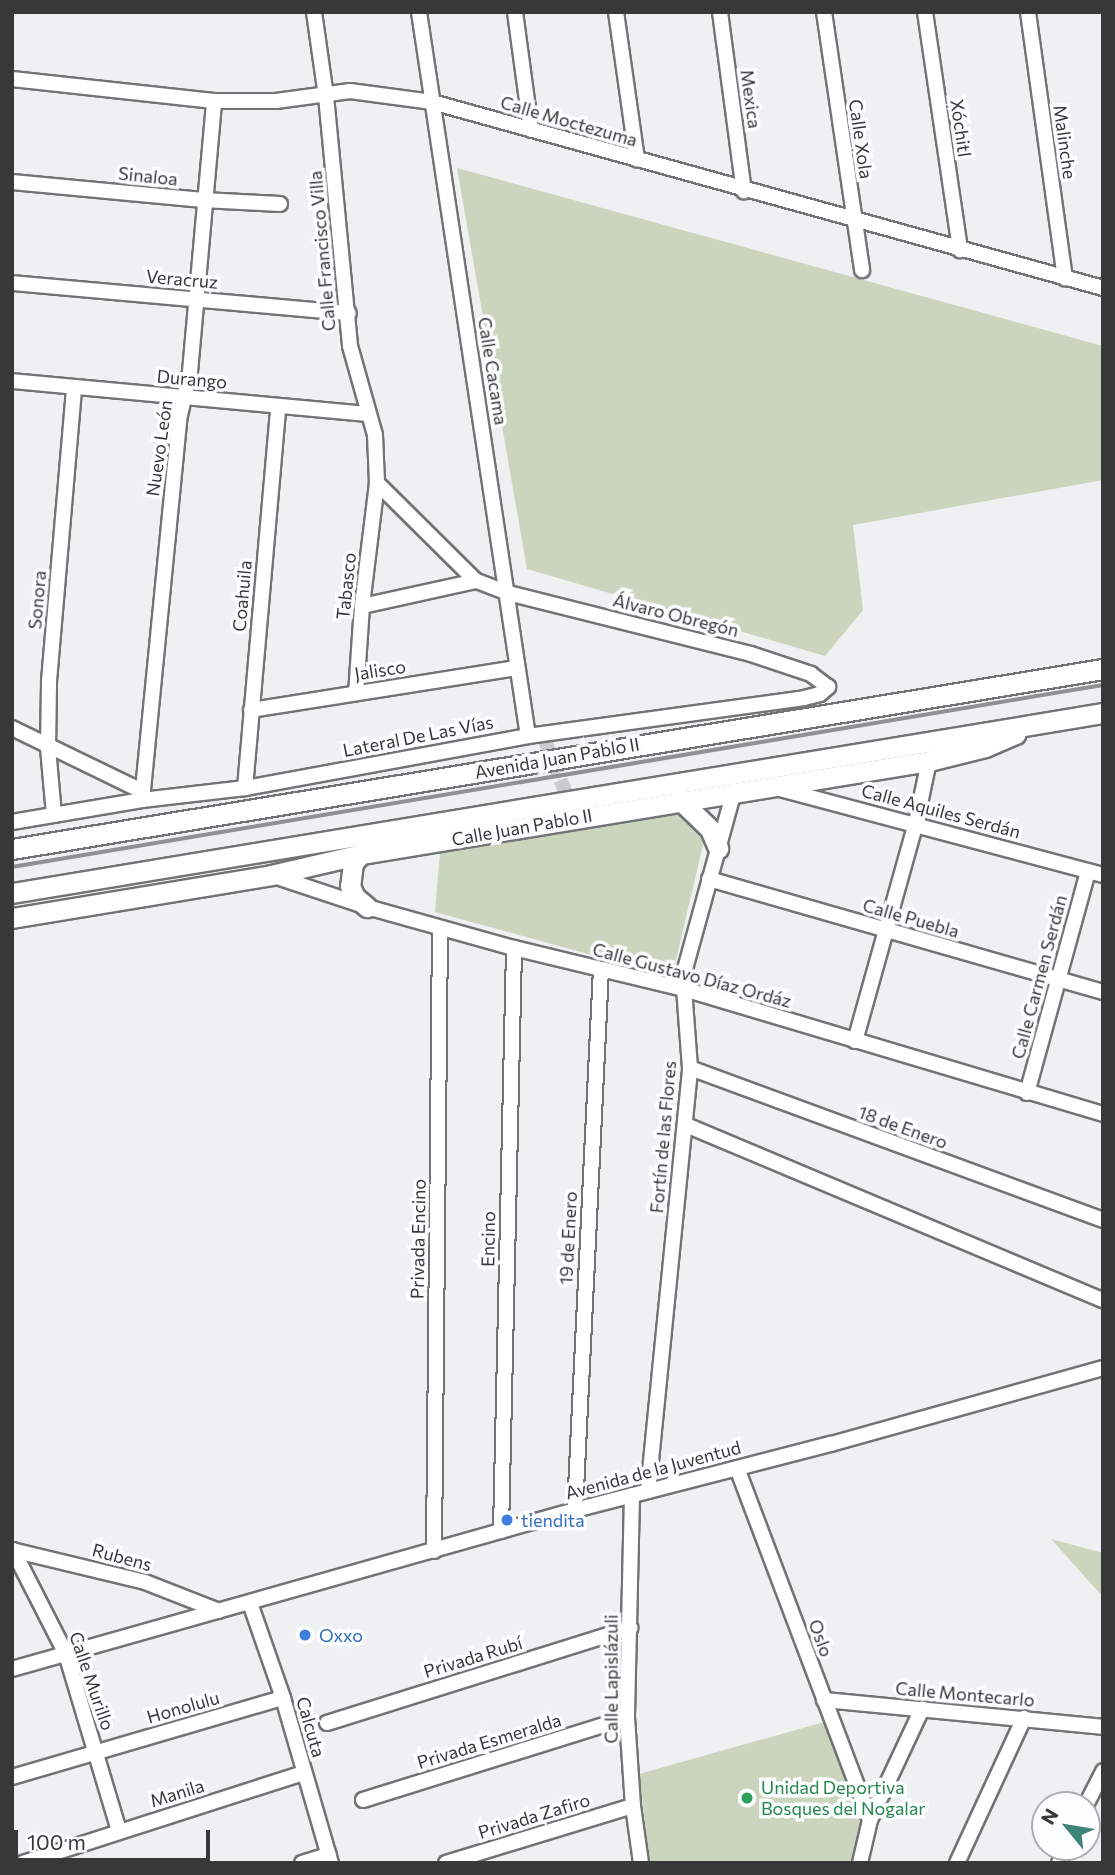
<!DOCTYPE html>
<meta charset="utf-8">
<style>
body{margin:0}
#map{position:relative;width:1115px;height:1875px;overflow:hidden;background:#eef0f2;font-family:Commissioner,sans-serif}
div>[style]{position:absolute}
.green>*{inset:0;background:#cbd5be}
.street-tunnel>*{height:14px;margin-top:-7px;transform-origin:0;background:repeating-linear-gradient(90deg,#cacbcd 0 14px,transparent 0 21px)}
.roads{filter:drop-shadow(2px 0 #717374) drop-shadow(-2px 0 #717374) drop-shadow(0 2px #717374) drop-shadow(0 -2px #717374)}
.street>*{height:14px;margin:-7px;padding:0 7px;transform-origin:7px;border-radius:7px;background:#fff}
.secondary>*{height:19px;margin:-9.5px;padding:0 9.5px;transform-origin:9.5px;border-radius:9.5px;background:#fff}
.rail>*{height:3.5px;margin:-1.75px;padding:0 1.75px;transform-origin:1.75px;border-radius:1.75px;background:#8f9091}
.dots>*{width:19px;height:19px;translate:-50% -50%;box-sizing:border-box;border:4px solid #fcfdff;border-radius:50%}
span{translate:-50% -50%;white-space:nowrap;text-align:center;line-height:1.15;-webkit-text-stroke:7px #fcfdff;paint-order:stroke}
.street-label{font-size:18px;color:#383839}
.shop-label{font-size:18px;color:#366cbe}
.left{translate:0 -50%;text-align:left}
.leisure-label{font-size:18px;color:#27864d}
.frame{position:absolute;inset:0;border:14px solid #383839;pointer-events:none}
.north{position:absolute;left:1031px;top:1791px;width:70px;height:70px;box-sizing:border-box;background:#fcfdff;border:2px solid #aeaeb0;border-radius:50%;rotate:300deg;font-size:19px;font-weight:700;line-height:28px;text-align:center;color:#383839}
.north::after{content:'';display:block;margin:auto;width:24px;height:32px;background:#3f8479;clip-path:polygon(50% 0,100% 100%,50% 72%,0 100%)}
.scale{position:absolute;left:14px;top:1830px;width:196px;height:32px;box-sizing:border-box;border:4px solid #383839;border-top:0;padding-left:9px;font-size:21px;line-height:24px;white-space:nowrap;color:#383839;-webkit-text-stroke:5px #fcfdff;paint-order:stroke}
</style>
<div id="map">
<div class="green">
<div style="clip-path:polygon(457px 168px,1103px 346px,1103px 480px,853px 525px,863px 610px,825px 656px,527px 569px)"></div>
<div style="clip-path:polygon(684px 811px,706px 832px,672px 977px,435px 912px,440px 852px)"></div>
<div style="clip-path:polygon(1051px 1539px,1103px 1553px,1103px 1597px)"></div>
<div style="clip-path:polygon(824px 1722px,861px 1823px,851px 1863px,650px 1863px,639px 1774px)"></div>
</div>
<div class="street-tunnel">
<div style="left:545px;top:741px;width:72px;rotate:68.1deg"></div>
</div>
<div class="roads">
<div class="street">
<div style="left:314px;top:12px;width:85px;rotate:81.9deg"></div>
<div style="left:326px;top:96px;width:251px;rotate:84.5deg"></div>
<div style="left:350px;top:346px;width:92px;rotate:74.3deg"></div>
<div style="left:375px;top:435px;width:48px;rotate:87.6deg"></div>
<div style="left:377px;top:483px;width:124px;rotate:97deg"></div>
<div style="left:362px;top:606px;width:87px;rotate:93.9deg"></div>
<div style="left:419px;top:12px;width:732px;rotate:81.44deg"></div>
<div style="left:515px;top:12px;width:119px;rotate:82.3deg"></div>
<div style="left:616px;top:12px;width:149px;rotate:81.9deg"></div>
<div style="left:720px;top:12px;width:181px;rotate:82.4deg"></div>
<div style="left:824px;top:12px;width:261px;rotate:81.6deg"></div>
<div style="left:925px;top:12px;width:241px;rotate:81.6deg"></div>
<div style="left:1028px;top:12px;width:269px;rotate:82.1deg"></div>
<div style="left:12px;top:79px;width:203px;rotate:6.2deg"></div>
<div style="left:214px;top:101px;width:62px"></div>
<div style="left:276px;top:101px;width:75px;rotate:-7.7deg"></div>
<div style="left:350px;top:91px;width:83px;rotate:7.6deg"></div>
<div style="left:432px;top:102px;width:696px;rotate:15.49deg"></div>
<div style="left:12px;top:182px;width:192px;rotate:5.4deg"></div>
<div style="left:203px;top:200px;width:77px;rotate:3deg"></div>
<div style="left:12px;top:283px;width:338px;rotate:5.1deg"></div>
<div style="left:12px;top:381px;width:358px;rotate:5.3deg"></div>
<div style="left:377px;top:483px;width:139px;rotate:44.7deg"></div>
<div style="left:251px;top:710px;width:268px;rotate:-9deg"></div>
<div style="left:12px;top:728px;width:144px;rotate:25.9deg"></div>
<div style="left:245px;top:788px;width:382px;rotate:-85deg"></div>
<div style="left:780px;top:789px;width:334px;rotate:14.9deg"></div>
<div style="left:142px;top:800px;width:382px;rotate:-84.4deg"></div>
<div style="left:179px;top:420px;width:49px;rotate:-77.1deg"></div>
<div style="left:190px;top:372px;width:272px;rotate:-84.9deg"></div>
<div style="left:54px;top:815px;width:67px;rotate:-95.1deg"></div>
<div style="left:48px;top:748px;width:67px;rotate:-89.1deg"></div>
<div style="left:49px;top:681px;width:294px;rotate:-85.1deg"></div>
<div style="left:12px;top:822px;width:132px;rotate:-9.6deg"></div>
<div style="left:142px;top:800px;width:104px;rotate:-6.6deg"></div>
<div style="left:245px;top:788px;width:288px;rotate:-10.4deg"></div>
<div style="left:528px;top:736px;width:279px;rotate:-7.8deg"></div>
<div style="left:804px;top:698px;width:16px;rotate:-14deg"></div>
<div style="left:820px;top:694px;width:11px;rotate:-41deg"></div>
<div style="left:828px;top:687px;width:21px;rotate:-143deg"></div>
<div style="left:811px;top:674px;width:63px;rotate:-161.6deg"></div>
<div style="left:751px;top:654px;width:251px;rotate:-165.9deg"></div>
<div style="left:508px;top:593px;width:34px;rotate:-159deg"></div>
<div style="left:476px;top:581px;width:117px;rotate:167.6deg"></div>
<div style="left:271px;top:875px;width:101px;rotate:18.4deg"></div>
<div style="left:367px;top:907px;width:153px;rotate:15.6deg"></div>
<div style="left:514px;top:948px;width:175px;rotate:13.6deg"></div>
<div style="left:684px;top:989px;width:437px;rotate:16.6deg"></div>
<div style="left:709px;top:879px;width:410px;rotate:16deg"></div>
<div style="left:855px;top:1041px;width:226px;rotate:-74.4deg"></div>
<div style="left:916px;top:823px;width:63px;rotate:-78.2deg"></div>
<div style="left:690px;top:1068px;width:440px;rotate:20.2deg"></div>
<div style="left:1027px;top:1093px;width:230px;rotate:-74.6deg"></div>
<div style="left:686px;top:1125px;width:452px;rotate:22.8deg"></div>
<div style="left:737px;top:1468px;width:376px;rotate:69.3deg"></div>
<div style="left:648px;top:1491px;width:425px;rotate:-84.3deg"></div>
<div style="left:690px;top:1068px;width:79px;rotate:-94.3deg"></div>
<div style="left:684px;top:989px;width:20px;rotate:-87deg"></div>
<div style="left:685px;top:969px;width:185px;rotate:-74.6deg"></div>
<div style="left:632px;top:1495px;width:223px;rotate:91.3deg"></div>
<div style="left:627px;top:1718px;width:88px;rotate:86.1deg"></div>
<div style="left:633px;top:1806px;width:58px;rotate:82deg"></div>
<div style="left:575px;top:1510px;width:542px;rotate:-87.25deg"></div>
<div style="left:501px;top:1531px;width:583px;rotate:-88.72deg"></div>
<div style="left:12px;top:1550px;width:137px;rotate:13.5deg"></div>
<div style="left:145px;top:1582px;width:79px;rotate:21.4deg"></div>
<div style="left:13px;top:1550px;width:117px;rotate:63deg"></div>
<div style="left:66px;top:1654px;width:185px;rotate:73.3deg"></div>
<div style="left:434px;top:1551px;width:623px;rotate:-89.45deg"></div>
<div style="left:250px;top:1603px;width:101px;rotate:70.8deg"></div>
<div style="left:283px;top:1698px;width:172px;rotate:73.8deg"></div>
<div style="left:12px;top:1669px;width:585px;rotate:-15.77deg"></div>
<div style="left:575px;top:1510px;width:264px;rotate:-14.5deg"></div>
<div style="left:831px;top:1444px;width:282px;rotate:-15.6deg"></div>
<div style="left:824px;top:1700px;width:280px;rotate:5.5deg"></div>
<div style="left:327px;top:1723px;width:318px;rotate:-17.4deg"></div>
<div style="left:12px;top:1777px;width:282px;rotate:-16.3deg"></div>
<div style="left:363px;top:1800px;width:276px;rotate:-17.3deg"></div>
<div style="left:1086px;top:1805px;width:38px;rotate:-63deg"></div>
<div style="left:23px;top:1863px;width:295px;rotate:-17.8deg"></div>
<div style="left:302px;top:1863px;width:28px;rotate:-17deg"></div>
<div style="left:446px;top:1863px;width:195px;rotate:-17deg"></div>
<div style="left:860px;top:1863px;width:44px;rotate:-76.9deg"></div>
<div style="left:870px;top:1820px;width:123px;rotate:-64.9deg"></div>
<div style="left:957px;top:1863px;width:160px;rotate:-65.2deg"></div>
<div style="left:1059px;top:1863px;width:17px;rotate:-66deg"></div>
</div>
<div class="secondary">
<div style="left:680px;top:800px;width:42px;rotate:44deg"></div>
<div style="left:710px;top:829px;width:21px;rotate:67deg"></div>
<div style="left:12px;top:849px;width:1106px;rotate:-9.37deg"></div>
<div style="left:361px;top:854px;width:12px;rotate:132deg"></div>
<div style="left:353px;top:863px;width:23px;rotate:97deg"></div>
<div style="left:350px;top:886px;width:12px;rotate:66deg"></div>
<div style="left:355px;top:897px;width:16px;rotate:40deg"></div>
<div style="left:12px;top:893px;width:1106px;rotate:-9.37deg"></div>
<div style="left:12px;top:918px;width:263px;rotate:-9.4deg"></div>
<div style="left:271px;top:875px;width:92px;rotate:-13.1deg"></div>
<div style="left:361px;top:854px;width:576px;rotate:-9.3deg"></div>
<div style="left:929px;top:761px;width:58px;rotate:-14deg"></div>
<div style="left:985px;top:747px;width:33px;rotate:-23deg"></div>
</div>
</div>
<div class="rail">
<div style="left:12px;top:867px;width:1106px;rotate:-9.47deg"></div>
</div>
<div class="dots">
<div style="left:507px;top:1520px;background:#3f7fe0"></div>
<div style="left:305px;top:1635px;background:#3f7fe0"></div>
<div style="left:747px;top:1798px;background:#2e9e5b"></div>
</div>
<div class="street-label">
<span style="left:751px;top:99px;rotate:82deg">Mexica</span>
<span style="left:569px;top:121px;rotate:16deg">Calle Moctezuma</span>
<span style="left:961px;top:128px;rotate:82deg">Xóchitl</span>
<span style="left:861px;top:139px;rotate:82deg">Calle Xola</span>
<span style="left:1065px;top:142px;rotate:82deg">Malinche</span>
<span style="left:148px;top:176px;rotate:6deg">Sinaloa</span>
<span style="left:322px;top:251px;rotate:-95deg">Calle Francisco Villa</span>
<span style="left:182px;top:279px;rotate:5deg">Veracruz</span>
<span style="left:493px;top:371px;rotate:81deg">Calle Cacama</span>
<span style="left:192px;top:379px;rotate:5deg">Durango</span>
<span style="left:159px;top:448px;rotate:-82deg">Nuevo León</span>
<span style="left:346px;top:586px;rotate:-84deg">Tabasco</span>
<span style="left:242px;top:596px;rotate:-85deg">Coahuila</span>
<span style="left:37px;top:600px;rotate:-85deg">Sonora</span>
<span style="left:676px;top:615px;rotate:14deg">Álvaro Obregón</span>
<span style="left:380px;top:670px;rotate:-9deg">Jalisco</span>
<span style="left:418px;top:736px;rotate:-11deg">Lateral De Las Vías</span>
<span style="left:557px;top:758px;rotate:-10deg">Avenida Juan Pablo II</span>
<span style="left:941px;top:811px;rotate:15deg">Calle Aquiles Serdán</span>
<span style="left:522px;top:827px;rotate:-10deg">Calle Juan Pablo II</span>
<span style="left:911px;top:918px;rotate:16deg">Calle Puebla</span>
<span style="left:692px;top:975px;rotate:15deg">Calle Gustavo Díaz Ordáz</span>
<span style="left:1039px;top:977px;rotate:-75deg">Calle Carmen Serdán</span>
<span style="left:903px;top:1127px;rotate:20deg">18 de Enero</span>
<span style="left:663px;top:1137px;rotate:-85deg">Fortín de las Flores</span>
<span style="left:568px;top:1238px;rotate:-87deg">19 de Enero</span>
<span style="left:418px;top:1239px;rotate:-89deg">Privada Encino</span>
<span style="left:488px;top:1239px;rotate:-89deg">Encino</span>
<span style="left:653px;top:1470px;rotate:-15deg">Avenida de la Juventud</span>
<span style="left:122px;top:1557px;rotate:15deg">Rubens</span>
<span style="left:821px;top:1638px;rotate:70deg">Oslo</span>
<span style="left:473px;top:1657px;rotate:-17deg">Privada Rubí</span>
<span style="left:611px;top:1679px;rotate:-90deg">Calle Lapislázuli</span>
<span style="left:92px;top:1681px;rotate:71deg">Calle Murillo</span>
<span style="left:965px;top:1694px;rotate:5deg">Calle Montecarlo</span>
<span style="left:183px;top:1707px;rotate:-16deg">Honolulu</span>
<span style="left:311px;top:1727px;rotate:74deg">Calcuta</span>
<span style="left:489px;top:1741px;rotate:-17deg">Privada Esmeralda</span>
<span style="left:177px;top:1793px;rotate:-17deg">Manila</span>
<span style="left:534px;top:1816px;rotate:-17deg">Privada Zafiro</span>
</div>
<div class="shop-label">
<span class="left" style="left:521px;top:1520px">tiendita</span>
<span class="left" style="left:319px;top:1635px">Oxxo</span>
</div>
<div class="leisure-label">
<span class="left" style="left:761px;top:1798px">Unidad Deportiva<br>Bosques del Nogalar</span>
</div>
<div class="frame"></div>
<div class="north">N</div>
<div class="scale">100 m</div>
</div>
